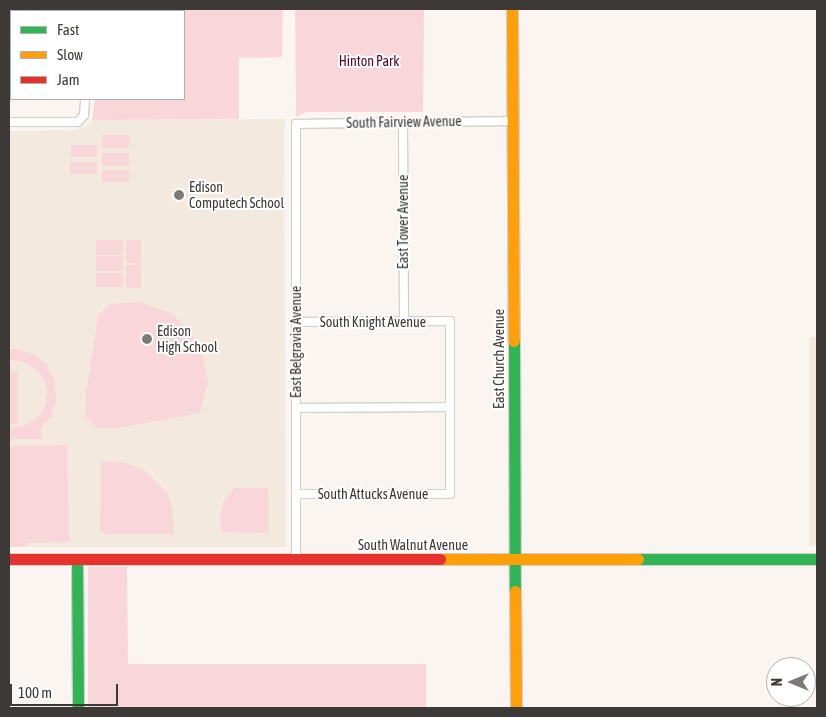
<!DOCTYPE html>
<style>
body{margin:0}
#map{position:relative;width:826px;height:717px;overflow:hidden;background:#faf5f0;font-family:"Asap Condensed",sans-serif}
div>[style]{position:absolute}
.built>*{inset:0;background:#f3e9df;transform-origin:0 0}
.green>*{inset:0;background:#f9d6d9;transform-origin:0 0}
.roads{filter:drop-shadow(1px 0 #d3d0cc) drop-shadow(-1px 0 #d3d0cc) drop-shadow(0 1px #d3d0cc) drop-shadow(0 -1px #d3d0cc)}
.street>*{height:8px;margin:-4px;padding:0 4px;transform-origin:4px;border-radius:4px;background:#fefefd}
.fast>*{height:11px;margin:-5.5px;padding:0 5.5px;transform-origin:5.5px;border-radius:5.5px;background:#30b455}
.slow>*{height:11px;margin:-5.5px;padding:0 5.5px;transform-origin:5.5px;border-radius:5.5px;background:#ff9f0a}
.jam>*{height:11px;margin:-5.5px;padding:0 5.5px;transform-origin:5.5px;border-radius:5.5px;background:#e5322d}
.dots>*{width:14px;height:14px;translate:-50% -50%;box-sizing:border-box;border:2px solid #fff;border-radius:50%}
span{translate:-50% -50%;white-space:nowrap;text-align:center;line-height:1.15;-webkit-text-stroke:4px #fff;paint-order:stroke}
.park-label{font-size:14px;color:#570523}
.street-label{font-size:14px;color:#3c3936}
.poi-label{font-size:14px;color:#3c3936}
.left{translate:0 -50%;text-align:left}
.frame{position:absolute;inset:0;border:10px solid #3c3936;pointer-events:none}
.legend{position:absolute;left:10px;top:10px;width:175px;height:90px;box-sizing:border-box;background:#fff;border:1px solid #b1b0af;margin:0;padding:6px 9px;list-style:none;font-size:15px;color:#3c3936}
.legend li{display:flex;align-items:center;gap:10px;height:25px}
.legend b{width:25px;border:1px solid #b1b0af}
.north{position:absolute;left:766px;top:657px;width:50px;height:50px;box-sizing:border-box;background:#fff;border:1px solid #b1b0af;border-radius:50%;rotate:270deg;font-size:14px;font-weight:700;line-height:20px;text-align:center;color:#3c3936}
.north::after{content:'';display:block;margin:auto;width:18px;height:22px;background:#7e7b77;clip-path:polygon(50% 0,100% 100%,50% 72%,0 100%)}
.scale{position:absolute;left:10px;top:684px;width:108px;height:22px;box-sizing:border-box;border:2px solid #3c3936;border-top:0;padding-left:6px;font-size:15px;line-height:18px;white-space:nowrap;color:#3c3936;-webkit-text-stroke:4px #fff;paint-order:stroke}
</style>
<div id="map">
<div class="built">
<div style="clip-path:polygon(286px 119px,284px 129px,286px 547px,9px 547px,9px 131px,75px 130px,85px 127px,92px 120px)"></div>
<div style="left:809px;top:337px;width:8px;height:209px"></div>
</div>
<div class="green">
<div style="clip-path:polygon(94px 9px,283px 9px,282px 57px,239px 58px,239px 119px,92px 120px,95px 99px,184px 99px,184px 11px,94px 11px)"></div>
<div style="clip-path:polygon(295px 9px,424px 9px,423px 112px,306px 112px,296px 117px)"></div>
<div style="left:129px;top:135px;width:13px;height:27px;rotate:90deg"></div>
<div style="left:71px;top:145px;width:26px;height:12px"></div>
<div style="left:129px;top:153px;width:13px;height:27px;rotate:90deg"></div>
<div style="left:97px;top:162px;width:12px;height:27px;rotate:90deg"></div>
<div style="left:129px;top:170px;width:12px;height:27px;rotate:90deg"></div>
<div style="left:96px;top:240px;width:27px;height:15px"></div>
<div style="left:126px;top:240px;width:15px;height:23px"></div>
<div style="left:123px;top:256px;width:15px;height:27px;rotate:90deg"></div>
<div style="left:126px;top:265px;width:15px;height:23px"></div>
<div style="left:96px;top:273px;width:27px;height:14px"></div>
<div style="clip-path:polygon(139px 302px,173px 314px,201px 346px,208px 383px,200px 413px,118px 428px,97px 428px,85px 416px,86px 395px,98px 316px,110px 304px)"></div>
<div style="clip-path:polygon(9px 349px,20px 350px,35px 355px,47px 365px,54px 379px,56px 402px,51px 416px,41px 428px,42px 439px,9px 439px,9px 428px,24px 426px,39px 416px,45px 406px,47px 394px,45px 382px,39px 372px,24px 362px,9px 360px)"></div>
<div style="left:9px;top:371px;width:9px;height:53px"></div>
<div style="clip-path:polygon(67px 445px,69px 542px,26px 543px,26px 547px,9px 547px,9px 446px)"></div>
<div style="clip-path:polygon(101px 461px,126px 463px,145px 471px,167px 493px,172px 507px,174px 534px,105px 534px,100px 530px)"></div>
<div style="clip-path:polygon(234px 488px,268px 488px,269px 533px,222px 532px,220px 519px,223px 502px)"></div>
<div style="clip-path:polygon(88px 567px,127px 567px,128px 664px,426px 664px,426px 708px,88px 708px)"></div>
</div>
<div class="roads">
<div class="street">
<div style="left:84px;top:9px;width:2px;rotate:90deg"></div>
<div style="left:9px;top:122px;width:69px"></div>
<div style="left:78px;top:122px;width:9px;rotate:-49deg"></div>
<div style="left:84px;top:115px;width:16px;rotate:-86deg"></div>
<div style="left:403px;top:122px;width:200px;rotate:89.7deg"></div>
<div style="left:296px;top:322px;width:154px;rotate:-0.4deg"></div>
<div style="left:450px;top:321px;width:173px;rotate:90deg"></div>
<div style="left:450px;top:494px;width:153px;rotate:180deg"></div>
<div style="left:296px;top:408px;width:154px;rotate:-0.4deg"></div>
<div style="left:296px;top:560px;width:436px;rotate:-90deg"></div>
<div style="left:296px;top:124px;width:216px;rotate:-0.8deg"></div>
</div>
<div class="fast">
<div style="left:514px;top:341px;width:250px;rotate:89.8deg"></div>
<div style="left:638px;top:559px;width:179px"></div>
<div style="left:77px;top:560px;width:148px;rotate:89.6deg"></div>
</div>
<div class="slow">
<div style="left:512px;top:9px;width:332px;rotate:89.7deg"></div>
<div style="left:440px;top:559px;width:198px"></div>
<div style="left:515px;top:591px;width:117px;rotate:89.5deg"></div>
</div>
<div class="jam">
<div style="left:9px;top:559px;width:431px"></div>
</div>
</div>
<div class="dots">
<div style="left:179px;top:195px;background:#7e7b77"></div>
<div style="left:147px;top:339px;background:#7e7b77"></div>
</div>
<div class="park-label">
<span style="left:369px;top:61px">Hinton Park</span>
</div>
<div class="street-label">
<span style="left:404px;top:122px;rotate:-1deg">South Fairview Avenue</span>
<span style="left:403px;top:222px;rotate:-90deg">East Tower Avenue</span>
<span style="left:373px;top:322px">South Knight Avenue</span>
<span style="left:296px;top:342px;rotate:-90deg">East Belgravia Avenue</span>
<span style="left:499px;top:359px;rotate:-90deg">East Church Avenue</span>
<span style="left:373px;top:494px">South Attucks Avenue</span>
<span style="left:413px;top:545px">South Walnut Avenue</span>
</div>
<div class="poi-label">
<span class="left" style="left:189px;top:195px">Edison<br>Computech School</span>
<span class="left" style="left:157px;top:339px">Edison<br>High School</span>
</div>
<div class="frame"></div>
<ul class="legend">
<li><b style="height:6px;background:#30b455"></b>Fast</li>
<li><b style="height:6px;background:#ff9f0a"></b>Slow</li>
<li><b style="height:6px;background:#e5322d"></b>Jam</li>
</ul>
<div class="north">N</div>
<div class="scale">100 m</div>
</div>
